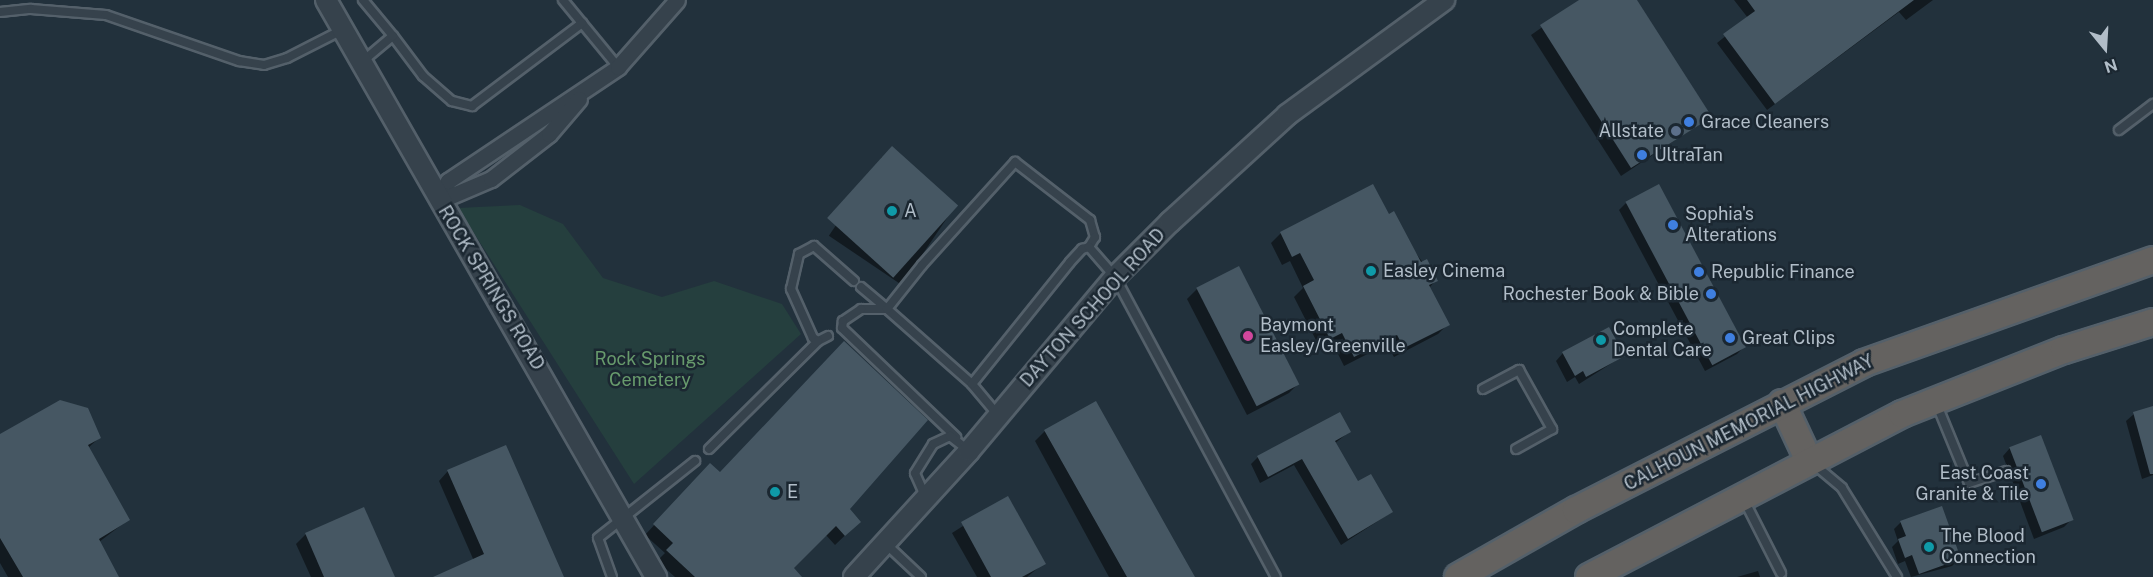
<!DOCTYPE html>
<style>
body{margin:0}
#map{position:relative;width:2153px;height:577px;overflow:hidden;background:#22313c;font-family:"Public Sans",sans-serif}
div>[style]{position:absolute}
.green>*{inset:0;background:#253f3e}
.shadow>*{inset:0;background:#0007;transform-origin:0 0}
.building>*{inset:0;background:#465763;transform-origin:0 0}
.roads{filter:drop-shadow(2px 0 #54606a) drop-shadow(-2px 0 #54606a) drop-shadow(0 2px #54606a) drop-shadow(0 -2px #54606a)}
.service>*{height:8px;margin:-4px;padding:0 4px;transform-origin:4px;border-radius:4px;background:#36424c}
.minor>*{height:15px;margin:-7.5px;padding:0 7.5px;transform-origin:7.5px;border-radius:7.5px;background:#36424c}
.tertiary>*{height:20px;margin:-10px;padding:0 10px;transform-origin:10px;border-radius:10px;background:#36424c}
.trunk>*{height:26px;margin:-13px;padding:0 13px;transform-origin:13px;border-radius:13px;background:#646260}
.dots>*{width:16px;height:16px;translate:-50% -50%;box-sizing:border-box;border:3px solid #1b2731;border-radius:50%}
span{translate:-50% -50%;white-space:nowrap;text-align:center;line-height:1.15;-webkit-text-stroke:5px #1b2731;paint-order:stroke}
.poi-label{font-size:18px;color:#b1bdc8}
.left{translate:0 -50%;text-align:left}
.right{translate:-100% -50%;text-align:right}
.street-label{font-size:18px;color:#b1bdc8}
.park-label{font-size:18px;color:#679a6c}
.north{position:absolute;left:2075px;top:18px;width:60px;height:60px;-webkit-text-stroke:4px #1b2731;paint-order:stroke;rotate:162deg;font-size:16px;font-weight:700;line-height:24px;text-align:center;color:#b1bdc8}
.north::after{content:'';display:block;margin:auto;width:21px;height:27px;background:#b1bdc8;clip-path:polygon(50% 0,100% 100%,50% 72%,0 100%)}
</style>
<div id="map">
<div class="green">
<div style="clip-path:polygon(520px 205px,563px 224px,603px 278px,662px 297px,714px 281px,782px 304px,801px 334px,634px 484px,458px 208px)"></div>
</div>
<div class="shadow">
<div style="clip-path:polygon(1581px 0,1635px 0,1710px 117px,1621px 176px,1531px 35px)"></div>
<div style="clip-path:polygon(1734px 0,1933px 0,1906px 20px,1899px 12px,1767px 110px,1717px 43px,1748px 18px)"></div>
<div style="left:882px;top:157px;width:88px;height:95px;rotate:34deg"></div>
<div style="clip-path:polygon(1626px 203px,1744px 347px,1737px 354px,1705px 371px,1619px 210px)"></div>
<div style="clip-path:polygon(1388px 216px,1436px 280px,1429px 288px,1448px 324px,1438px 334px,1394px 357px,1387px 344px,1344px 366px,1332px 342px,1320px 348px,1294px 297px,1303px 288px,1290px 261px,1282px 265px,1271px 243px,1281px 233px)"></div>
<div style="clip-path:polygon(1238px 268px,1298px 384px,1289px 393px,1247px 415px,1187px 299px,1197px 289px)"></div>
<div style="clip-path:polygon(1563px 353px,1623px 356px,1579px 384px,1575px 377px,1567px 382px,1556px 361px)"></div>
<div style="clip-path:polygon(2153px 412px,2153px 475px,2142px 479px,2126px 421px,2134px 414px)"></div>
<div style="clip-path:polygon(1045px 431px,1194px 577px,1109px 577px,1035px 441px)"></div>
<div style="clip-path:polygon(1349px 432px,1334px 444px,1357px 483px,1392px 512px,1341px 545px,1294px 465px,1260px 483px,1251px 464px,1258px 457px)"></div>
<div style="clip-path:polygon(0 436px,99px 438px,88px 448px,128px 520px,99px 542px,117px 577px,8px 577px,0 563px)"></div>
<div style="clip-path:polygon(2010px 448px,2071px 520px,2064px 527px,2034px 539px,2003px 456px)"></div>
<div style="clip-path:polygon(448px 471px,562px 577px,437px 577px,474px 561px,439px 481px)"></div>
<div style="clip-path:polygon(720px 474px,848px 509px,859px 522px,835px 545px,825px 534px,792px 568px,798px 577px,675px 577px,657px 561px,665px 553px,645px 535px,701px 475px)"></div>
<div style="clip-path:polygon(1007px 498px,1044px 563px,1027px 577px,977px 577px,952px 533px)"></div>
<div style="clip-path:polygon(1901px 522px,1959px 559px,1952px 566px,1911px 577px,1905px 561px,1898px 564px,1892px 547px,1898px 541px,1894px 529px)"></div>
<div style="clip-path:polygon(306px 534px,394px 577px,311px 577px,296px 544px)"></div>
<div style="clip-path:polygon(1758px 571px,1760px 577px,1737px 577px)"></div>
</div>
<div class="building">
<div style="clip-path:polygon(1579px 0,1637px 0,1712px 117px,1631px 168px,1540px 25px)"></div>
<div style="clip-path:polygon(1747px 0,1914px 0,1775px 104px,1723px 34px,1755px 11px)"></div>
<div style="left:892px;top:146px;width:89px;height:97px;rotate:42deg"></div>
<div style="clip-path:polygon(1373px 184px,1389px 214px,1394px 211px,1421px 262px,1427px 259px,1438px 281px,1429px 285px,1450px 325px,1404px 348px,1397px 335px,1354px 357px,1342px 333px,1330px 339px,1303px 286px,1314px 280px,1300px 253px,1292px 257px,1280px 232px)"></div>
<div style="left:1659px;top:184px;width:185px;height:38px;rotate:62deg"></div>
<div style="left:1239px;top:266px;width:133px;height:48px;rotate:63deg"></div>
<div style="clip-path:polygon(1609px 327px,1625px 356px,1586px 377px,1583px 371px,1575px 376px,1562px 352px)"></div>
<div style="clip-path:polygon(844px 341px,928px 420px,850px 509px,861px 522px,845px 536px,836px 526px,794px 568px,802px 577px,695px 577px,666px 550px,673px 543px,653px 524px,710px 463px,720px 472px)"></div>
<div style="clip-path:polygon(60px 400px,88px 408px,101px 438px,88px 445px,130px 520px,99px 539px,119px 577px,23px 577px,0 538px,0 434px)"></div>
<div style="clip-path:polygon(1096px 401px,1174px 540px,1195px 577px,1127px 577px,1044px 430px)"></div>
<div style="clip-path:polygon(2153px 406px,2153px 474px,2150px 474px,2133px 412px)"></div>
<div style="clip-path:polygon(1340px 412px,1351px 432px,1335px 441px,1358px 481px,1371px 474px,1393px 512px,1348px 539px,1302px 459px,1268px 477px,1257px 456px)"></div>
<div style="left:2041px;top:435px;width:91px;height:34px;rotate:69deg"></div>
<div style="clip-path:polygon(506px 445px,564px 577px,433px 577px,484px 554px,447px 470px)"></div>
<div style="clip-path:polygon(1008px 496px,1046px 564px,1022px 577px,991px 577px,961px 522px)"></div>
<div style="clip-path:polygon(1942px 506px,1961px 559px,1919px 574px,1912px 555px,1905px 558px,1898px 539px,1906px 536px,1900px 521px)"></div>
<div style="clip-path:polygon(364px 507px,395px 577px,324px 577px,305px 533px)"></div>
</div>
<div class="roads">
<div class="service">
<div style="left:563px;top:0;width:87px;rotate:50.6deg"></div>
<div style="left:0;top:12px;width:31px;rotate:-6deg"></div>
<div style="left:31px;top:9px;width:75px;rotate:4.6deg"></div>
<div style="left:106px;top:15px;width:141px;rotate:19.1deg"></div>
<div style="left:239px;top:61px;width:25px;rotate:9deg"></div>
<div style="left:264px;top:65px;width:24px;rotate:-17deg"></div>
<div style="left:287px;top:58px;width:62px;rotate:-27deg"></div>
<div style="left:393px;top:36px;width:50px;rotate:53.1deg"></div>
<div style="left:423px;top:76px;width:38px;rotate:41deg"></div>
<div style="left:452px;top:101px;width:21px;rotate:14deg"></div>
<div style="left:472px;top:106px;width:138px;rotate:-37deg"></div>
<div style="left:363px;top:61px;width:39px;rotate:-40deg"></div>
<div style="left:393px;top:36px;width:47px;rotate:-129.8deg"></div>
<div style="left:2119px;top:130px;width:43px;rotate:-37.4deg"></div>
<div style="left:861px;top:287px;width:33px;rotate:40deg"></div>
<div style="left:887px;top:309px;width:26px;rotate:180deg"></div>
<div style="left:861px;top:309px;width:22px;rotate:146deg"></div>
<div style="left:843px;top:321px;width:7px;rotate:98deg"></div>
<div style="left:842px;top:328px;width:158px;rotate:43.7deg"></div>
<div style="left:828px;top:336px;width:11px;rotate:153deg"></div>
<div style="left:818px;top:341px;width:6px;rotate:-149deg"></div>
<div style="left:813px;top:338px;width:54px;rotate:-114.2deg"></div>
<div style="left:791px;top:289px;width:36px;rotate:-77deg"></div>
<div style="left:799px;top:254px;width:17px;rotate:-28deg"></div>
<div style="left:814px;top:246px;width:53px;rotate:41.2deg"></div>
<div style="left:972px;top:384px;width:113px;rotate:-138.6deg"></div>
<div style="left:887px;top:309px;width:56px;rotate:-51.5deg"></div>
<div style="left:922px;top:265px;width:139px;rotate:-47.9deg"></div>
<div style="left:1015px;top:162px;width:95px;rotate:37.7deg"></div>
<div style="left:1090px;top:220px;width:18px;rotate:74deg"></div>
<div style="left:1095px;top:237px;width:12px;rotate:121deg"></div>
<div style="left:1483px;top:389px;width:41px;rotate:-27.8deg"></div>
<div style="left:1519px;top:370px;width:68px;rotate:60.8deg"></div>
<div style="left:1552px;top:429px;width:41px;rotate:150.9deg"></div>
<div style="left:1937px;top:405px;width:84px;rotate:67.7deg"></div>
<div style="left:1969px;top:483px;width:39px;rotate:-18deg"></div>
<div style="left:997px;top:414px;width:39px;rotate:-130deg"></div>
<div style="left:972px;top:384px;width:156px;rotate:-51.2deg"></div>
<div style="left:1070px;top:262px;width:18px;rotate:-47deg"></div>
<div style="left:1082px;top:249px;width:7px;rotate:-16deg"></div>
<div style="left:1089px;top:247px;width:40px;rotate:49deg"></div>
<div style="left:1115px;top:277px;width:340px;rotate:61.8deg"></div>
<div style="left:709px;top:449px;width:153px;rotate:-44.7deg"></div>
<div style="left:1815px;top:465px;width:35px;rotate:40deg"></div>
<div style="left:1842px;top:488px;width:105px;rotate:58.3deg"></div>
<div style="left:926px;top:498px;width:27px;rotate:-114deg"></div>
<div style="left:915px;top:473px;width:34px;rotate:-58deg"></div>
<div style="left:933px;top:444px;width:19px;rotate:-25deg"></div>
<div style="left:950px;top:436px;width:23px;rotate:38deg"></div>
<div style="left:1744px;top:500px;width:82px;rotate:63.1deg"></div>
<div style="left:886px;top:544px;width:48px;rotate:43.3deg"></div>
<div style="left:612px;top:577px;width:41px;rotate:-109.7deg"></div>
<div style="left:598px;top:538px;width:124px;rotate:-38.4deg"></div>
</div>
<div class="minor">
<div style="left:439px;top:201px;width:22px;rotate:-66deg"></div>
<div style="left:448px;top:181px;width:205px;rotate:-33.8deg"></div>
<div style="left:618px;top:67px;width:89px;rotate:-48.6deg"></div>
<div style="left:439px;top:201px;width:56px;rotate:-22.9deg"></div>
<div style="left:491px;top:179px;width:73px;rotate:-37.8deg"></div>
<div style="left:549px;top:134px;width:46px;rotate:-49.4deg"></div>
</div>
<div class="tertiary">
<div style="left:326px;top:0;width:665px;rotate:60.23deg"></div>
<div style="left:854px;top:577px;width:171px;rotate:-47.6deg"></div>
<div style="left:969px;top:451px;width:227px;rotate:-50deg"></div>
<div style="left:1115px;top:277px;width:78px;rotate:-45deg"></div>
<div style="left:1170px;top:222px;width:159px;rotate:-42.4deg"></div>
<div style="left:1287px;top:115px;width:195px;rotate:-36.2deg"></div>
</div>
<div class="trunk">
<div style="left:1782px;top:403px;width:64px;rotate:65deg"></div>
<div style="left:1458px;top:577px;width:136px;rotate:-29.6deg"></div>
<div style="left:1576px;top:510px;width:323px;rotate:-27deg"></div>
<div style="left:1864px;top:363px;width:307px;rotate:-19.6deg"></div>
<div style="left:1589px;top:577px;width:353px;rotate:-27.5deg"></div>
<div style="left:1902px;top:414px;width:174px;rotate:-21.6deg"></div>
<div style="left:2064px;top:350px;width:93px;rotate:-17.5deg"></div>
</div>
</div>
<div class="dots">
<div style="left:1689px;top:122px;background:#3f7fe0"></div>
<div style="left:1676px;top:131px;background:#5c6f8a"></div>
<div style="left:1642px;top:155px;background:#3f7fe0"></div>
<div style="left:892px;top:211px;background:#0f9aa8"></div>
<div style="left:1673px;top:225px;background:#3f7fe0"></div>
<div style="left:1371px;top:271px;background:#0f9aa8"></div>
<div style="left:1699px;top:272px;background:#3f7fe0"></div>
<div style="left:1711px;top:294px;background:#3f7fe0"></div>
<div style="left:1248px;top:336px;background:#d1479c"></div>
<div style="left:1730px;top:338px;background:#3f7fe0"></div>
<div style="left:1601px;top:340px;background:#0f9aa8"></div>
<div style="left:2041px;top:484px;background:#3f7fe0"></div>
<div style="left:775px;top:492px;background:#0f9aa8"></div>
<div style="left:1929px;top:547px;background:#0f9aa8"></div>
</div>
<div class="poi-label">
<span class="left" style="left:1701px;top:122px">Grace Cleaners</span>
<span class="right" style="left:1664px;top:131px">Allstate</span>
<span class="left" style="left:1654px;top:155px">UltraTan</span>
<span class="left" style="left:904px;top:211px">A</span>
<span class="left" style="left:1685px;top:225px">Sophia's<br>Alterations</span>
<span class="left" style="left:1383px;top:271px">Easley Cinema</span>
<span class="left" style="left:1711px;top:272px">Republic Finance</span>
<span class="right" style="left:1699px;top:294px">Rochester Book &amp; Bible</span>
<span class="left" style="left:1260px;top:336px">Baymont<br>Easley/Greenville</span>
<span class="left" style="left:1613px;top:340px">Complete<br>Dental Care</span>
<span class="left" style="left:1742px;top:338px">Great Clips</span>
<span class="right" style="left:2029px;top:484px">East Coast<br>Granite &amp; Tile</span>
<span class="left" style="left:787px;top:492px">E</span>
<span class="left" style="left:1941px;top:547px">The Blood<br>Connection</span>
</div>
<div class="street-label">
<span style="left:491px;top:288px;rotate:59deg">ROCK SPRINGS ROAD</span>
<span style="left:1093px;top:308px;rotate:-48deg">DAYTON SCHOOL ROAD</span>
<span style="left:1749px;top:423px;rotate:-27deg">CALHOUN MEMORIAL HIGHWAY</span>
</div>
<div class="park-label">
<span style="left:650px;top:370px">Rock Springs<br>Cemetery</span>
</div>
<div class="north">N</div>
</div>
